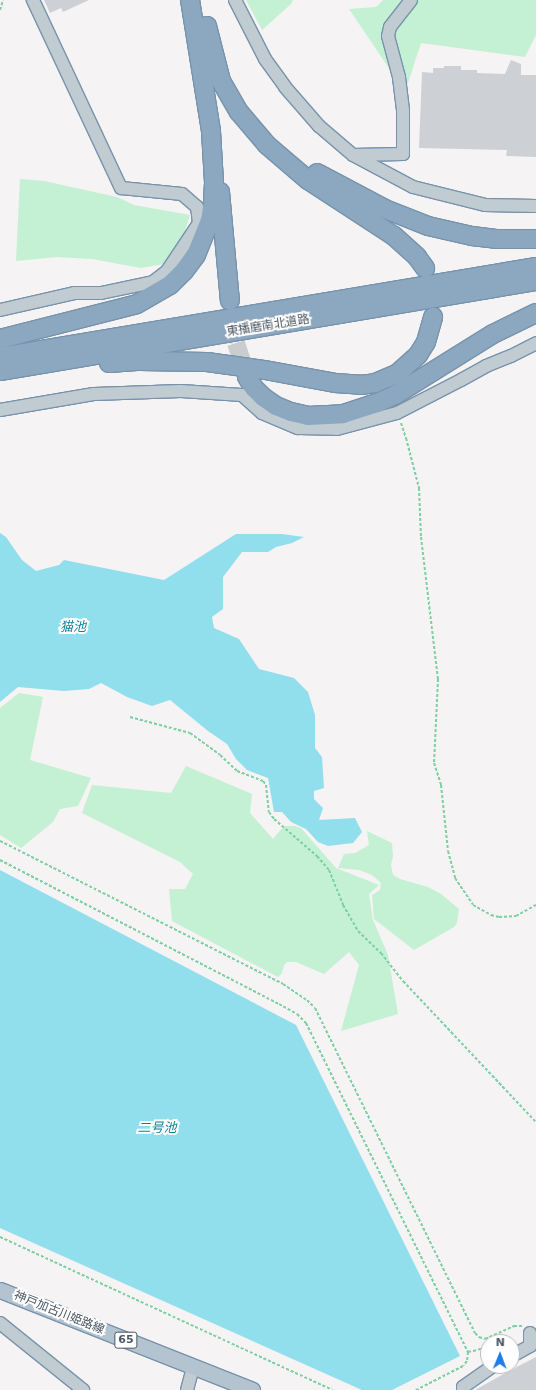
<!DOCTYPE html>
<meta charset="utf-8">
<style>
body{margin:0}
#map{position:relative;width:536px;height:1390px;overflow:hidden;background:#f5f3f3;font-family:"DejaVu Sans","Noto Sans JP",sans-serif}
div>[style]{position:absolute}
.green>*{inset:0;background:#c4f0d3}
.water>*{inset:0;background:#91deed}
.building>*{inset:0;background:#cdd0d5}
.highway-tunnel>*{height:18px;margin-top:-9px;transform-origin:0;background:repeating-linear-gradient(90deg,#caccce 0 18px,transparent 0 27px)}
.path>*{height:2px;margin-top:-1px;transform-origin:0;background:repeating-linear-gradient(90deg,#7bcfa1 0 3px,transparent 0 5px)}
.roads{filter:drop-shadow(1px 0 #7793ac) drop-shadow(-1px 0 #7793ac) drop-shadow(0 1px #7793ac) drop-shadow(0 -1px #7793ac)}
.minor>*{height:12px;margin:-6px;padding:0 6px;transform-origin:6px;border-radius:6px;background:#c1cbd2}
.major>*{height:15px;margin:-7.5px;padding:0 7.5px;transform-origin:7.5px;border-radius:7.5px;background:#b3c3d0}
.highway>*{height:18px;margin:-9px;padding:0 9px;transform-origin:9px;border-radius:9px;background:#8ca8c0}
span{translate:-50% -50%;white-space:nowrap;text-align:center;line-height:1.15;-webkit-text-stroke:4px #fff;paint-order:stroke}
.shield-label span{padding:1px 3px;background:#fff;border:1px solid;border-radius:3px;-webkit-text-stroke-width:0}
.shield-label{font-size:11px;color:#4a5761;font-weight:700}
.street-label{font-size:12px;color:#4a5761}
.water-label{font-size:13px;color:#0e8298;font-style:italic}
.north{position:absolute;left:480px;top:1334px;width:40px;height:40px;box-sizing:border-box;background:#fff;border:1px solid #b7bcc0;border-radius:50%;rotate:1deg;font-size:11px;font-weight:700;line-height:16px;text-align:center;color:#4a5761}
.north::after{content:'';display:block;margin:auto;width:14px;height:18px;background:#1d7ee5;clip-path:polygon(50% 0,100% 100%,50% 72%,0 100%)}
</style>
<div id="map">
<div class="green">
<div style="clip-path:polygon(246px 0,293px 0,291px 4px,262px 30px)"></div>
<div style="clip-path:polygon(383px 0,536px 0,536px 35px,525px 57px,421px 43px,405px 92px,349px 9px,376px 7px)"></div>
<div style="clip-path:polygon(20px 179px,44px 181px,117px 197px,134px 205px,190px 215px,175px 262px,141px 268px,92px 259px,56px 257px,16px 261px)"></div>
<div style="clip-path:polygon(19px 693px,43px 697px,30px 760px,91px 778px,78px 806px,60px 809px,53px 822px,21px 848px,0 835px,0 708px)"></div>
<div style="clip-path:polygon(186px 766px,252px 794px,250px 813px,273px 839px,284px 826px,295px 826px,301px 828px,336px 868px,379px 885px,369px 894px,373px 920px,388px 955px,398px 1014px,341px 1031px,359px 965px,349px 952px,324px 974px,296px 962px,287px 962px,284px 965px,282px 973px,278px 977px,172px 921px,169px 889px,185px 889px,193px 874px,180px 862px,82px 813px,92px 785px,171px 793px)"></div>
<div style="clip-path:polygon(367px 831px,392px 843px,393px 856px,391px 865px,393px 875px,400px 879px,428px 887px,441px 894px,459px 909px,457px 923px,454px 927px,414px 950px,374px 919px,372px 895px,380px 890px,381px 883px,372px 875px,359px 870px,338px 868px,344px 854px,355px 853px,369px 845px)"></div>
</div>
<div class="water">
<div style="clip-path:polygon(0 533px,6px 537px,22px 560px,36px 571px,59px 565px,64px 560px,164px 580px,236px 534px,282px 534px,304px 537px,292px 543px,276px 547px,268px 552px,242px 552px,223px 577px,223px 609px,212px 617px,214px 628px,239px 639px,259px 669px,294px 678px,308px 692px,315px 715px,315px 748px,322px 757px,324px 788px,314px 791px,314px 799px,323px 808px,319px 820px,355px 818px,362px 832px,353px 843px,328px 846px,318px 842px,306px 829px,291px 822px,282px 812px,274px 812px,268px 778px,247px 770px,236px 759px,227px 744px,208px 731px,170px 700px,152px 706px,127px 697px,101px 683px,89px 689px,64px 691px,18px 687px,0 702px)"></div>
<div style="clip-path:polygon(0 870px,296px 1025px,460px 1356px,392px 1390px,362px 1390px,0 1228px)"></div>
</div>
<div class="building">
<div style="clip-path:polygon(44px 0,89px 0,63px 12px,61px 8px,50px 13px)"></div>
<div style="clip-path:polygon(511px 60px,521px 64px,521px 75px,536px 75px,536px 157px,506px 156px,507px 150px,419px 148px,422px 72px,433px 73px,433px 68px,444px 68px,444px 66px,461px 66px,461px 70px,477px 70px,477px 73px,505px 74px)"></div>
<div style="clip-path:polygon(536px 1357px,536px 1390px,475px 1390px,509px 1371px)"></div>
</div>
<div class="highway-tunnel">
<div style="left:232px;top:316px;width:27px;rotate:82deg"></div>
<div style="left:236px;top:343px;width:36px;rotate:72deg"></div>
</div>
<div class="path">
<div style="left:0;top:10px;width:10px;rotate:-73deg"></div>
<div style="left:401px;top:423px;width:16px;rotate:72deg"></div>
<div style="left:406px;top:438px;width:52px;rotate:75.4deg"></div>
<div style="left:419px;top:488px;width:49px;rotate:87.7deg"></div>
<div style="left:421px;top:537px;width:143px;rotate:83.2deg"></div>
<div style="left:438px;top:679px;width:84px;rotate:92.7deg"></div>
<div style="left:434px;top:763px;width:23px;rotate:72deg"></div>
<div style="left:441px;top:785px;width:66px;rotate:83.9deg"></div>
<div style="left:448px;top:851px;width:28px;rotate:75deg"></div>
<div style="left:455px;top:878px;width:32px;rotate:56deg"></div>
<div style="left:473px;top:905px;width:21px;rotate:29deg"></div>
<div style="left:491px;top:915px;width:8px;rotate:14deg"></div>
<div style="left:499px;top:917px;width:17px;rotate:-3deg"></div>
<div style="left:516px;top:916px;width:23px;rotate:-29deg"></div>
<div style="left:130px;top:717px;width:62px;rotate:14.9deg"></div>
<div style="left:190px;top:733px;width:37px;rotate:36deg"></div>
<div style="left:220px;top:755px;width:23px;rotate:43deg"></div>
<div style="left:237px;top:771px;width:28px;rotate:21deg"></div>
<div style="left:263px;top:781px;width:5px;rotate:53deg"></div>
<div style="left:266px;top:785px;width:27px;rotate:84deg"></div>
<div style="left:269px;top:812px;width:9px;rotate:54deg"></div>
<div style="left:274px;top:819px;width:57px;rotate:40.7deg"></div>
<div style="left:317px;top:856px;width:18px;rotate:49deg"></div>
<div style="left:329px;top:870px;width:38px;rotate:68deg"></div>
<div style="left:343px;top:905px;width:30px;rotate:60deg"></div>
<div style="left:358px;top:931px;width:32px;rotate:44deg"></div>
<div style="left:381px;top:953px;width:36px;rotate:52deg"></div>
<div style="left:403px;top:981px;width:194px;rotate:46.7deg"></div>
<div style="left:0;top:841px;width:317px;rotate:26.8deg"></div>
<div style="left:283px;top:984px;width:29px;rotate:34deg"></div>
<div style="left:307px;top:1000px;width:11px;rotate:45deg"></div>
<div style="left:315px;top:1008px;width:362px;rotate:63.8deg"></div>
<div style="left:475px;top:1333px;width:6px;rotate:45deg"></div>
<div style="left:479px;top:1337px;width:6px;rotate:18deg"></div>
<div style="left:485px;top:1339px;width:32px;rotate:-24deg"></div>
<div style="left:514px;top:1326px;width:9px"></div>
<div style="left:0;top:860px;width:314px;rotate:27.3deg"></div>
<div style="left:279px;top:1004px;width:21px;rotate:29deg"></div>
<div style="left:297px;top:1014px;width:13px;rotate:45deg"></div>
<div style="left:306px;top:1023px;width:367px;rotate:63.8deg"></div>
<div style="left:468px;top:1352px;width:9px;rotate:96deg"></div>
<div style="left:467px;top:1361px;width:6px;rotate:129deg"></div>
<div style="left:463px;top:1366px;width:53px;rotate:152.9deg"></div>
<div style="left:0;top:1237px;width:366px;rotate:24.7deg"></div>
<div style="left:490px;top:1342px;width:6px;rotate:-59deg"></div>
<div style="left:468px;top:1352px;width:10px;rotate:-11deg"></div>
<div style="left:478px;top:1350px;width:12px;rotate:-31deg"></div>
</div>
<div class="roads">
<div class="minor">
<div style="left:235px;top:0;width:66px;rotate:63deg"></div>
<div style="left:265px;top:59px;width:34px;rotate:54deg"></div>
<div style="left:285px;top:87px;width:52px;rotate:48.9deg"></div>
<div style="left:319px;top:126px;width:45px;rotate:40.5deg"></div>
<div style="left:353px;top:155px;width:68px;rotate:28.1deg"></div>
<div style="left:413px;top:187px;width:74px;rotate:14deg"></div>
<div style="left:485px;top:205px;width:51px;rotate:1.1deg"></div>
<div style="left:353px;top:155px;width:50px;rotate:-1.1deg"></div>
<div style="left:403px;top:154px;width:44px;rotate:-90deg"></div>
<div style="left:403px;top:110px;width:33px;rotate:-97deg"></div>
<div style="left:399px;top:77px;width:42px;rotate:-105deg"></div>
<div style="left:388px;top:36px;width:9px;rotate:-77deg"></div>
<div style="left:390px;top:27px;width:34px;rotate:-52deg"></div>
<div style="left:0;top:310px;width:76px;rotate:-12.9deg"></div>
<div style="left:74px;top:293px;width:27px"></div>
<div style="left:101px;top:293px;width:53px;rotate:-11.9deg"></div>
<div style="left:153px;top:282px;width:18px;rotate:-38deg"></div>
<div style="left:167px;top:271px;width:58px;rotate:-56.3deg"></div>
<div style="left:199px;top:223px;width:16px;rotate:-97deg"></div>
<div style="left:197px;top:207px;width:20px;rotate:-139deg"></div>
<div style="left:182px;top:194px;width:61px;rotate:-174.4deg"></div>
<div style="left:121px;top:188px;width:208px;rotate:-115.1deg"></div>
<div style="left:0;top:410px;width:95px;rotate:-9.7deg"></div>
<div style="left:94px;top:394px;width:87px;rotate:-2deg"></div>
<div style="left:181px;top:391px;width:61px;rotate:3.8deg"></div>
<div style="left:242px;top:395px;width:27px;rotate:42deg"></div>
<div style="left:262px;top:413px;width:39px;rotate:23deg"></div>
<div style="left:298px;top:428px;width:39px;rotate:1deg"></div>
<div style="left:337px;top:429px;width:62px;rotate:-14.9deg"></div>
<div style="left:397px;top:413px;width:72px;rotate:-27.3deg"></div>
<div style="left:461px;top:380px;width:29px;rotate:-29deg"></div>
<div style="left:486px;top:366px;width:27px;rotate:-22deg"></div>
<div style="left:511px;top:356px;width:28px;rotate:-27deg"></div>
<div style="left:0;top:1323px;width:107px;rotate:38.9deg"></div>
<div style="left:512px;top:1356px;width:21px;rotate:-29deg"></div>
<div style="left:530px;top:1346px;width:13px;rotate:-90deg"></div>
<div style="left:187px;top:1390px;width:24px;rotate:-75deg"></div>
<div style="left:463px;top:1390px;width:3px;rotate:-90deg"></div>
<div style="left:463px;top:1387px;width:37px;rotate:-35deg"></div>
</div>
<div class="major">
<div style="left:0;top:1290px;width:271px;rotate:21.6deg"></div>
</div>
<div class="highway">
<div style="left:207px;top:26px;width:57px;rotate:75.7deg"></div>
<div style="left:221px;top:81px;width:36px;rotate:60deg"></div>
<div style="left:239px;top:112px;width:43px;rotate:49.7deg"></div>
<div style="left:267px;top:145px;width:54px;rotate:40.5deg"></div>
<div style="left:308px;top:180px;width:103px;rotate:33.1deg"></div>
<div style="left:394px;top:236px;width:31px;rotate:42deg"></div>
<div style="left:417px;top:257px;width:14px;rotate:54deg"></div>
<div style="left:317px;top:173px;width:77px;rotate:27.9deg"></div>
<div style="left:385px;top:209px;width:46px;rotate:21.6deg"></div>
<div style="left:428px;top:226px;width:45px;rotate:12.8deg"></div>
<div style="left:472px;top:236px;width:24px;rotate:7deg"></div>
<div style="left:496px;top:239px;width:40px"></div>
<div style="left:220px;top:192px;width:109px;rotate:84.8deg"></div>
<div style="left:0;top:339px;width:141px;rotate:-14.3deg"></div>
<div style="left:137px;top:304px;width:38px;rotate:-30deg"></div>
<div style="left:170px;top:285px;width:20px;rotate:-45deg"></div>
<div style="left:184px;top:271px;width:20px;rotate:-53deg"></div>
<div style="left:196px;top:255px;width:37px;rotate:-68deg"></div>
<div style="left:210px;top:221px;width:19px;rotate:-81deg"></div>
<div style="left:213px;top:202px;width:20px;rotate:-87deg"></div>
<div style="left:214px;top:182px;width:51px;rotate:-93.4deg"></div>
<div style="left:211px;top:131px;width:133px;rotate:-99.1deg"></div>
<div style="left:0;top:357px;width:544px;rotate:-9.53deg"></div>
<div style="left:109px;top:363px;width:31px;rotate:-4deg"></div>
<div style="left:140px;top:361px;width:67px;rotate:0.9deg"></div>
<div style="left:207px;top:362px;width:59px;rotate:7.9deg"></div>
<div style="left:265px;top:370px;width:71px;rotate:10.5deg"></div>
<div style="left:335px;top:383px;width:26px;rotate:4deg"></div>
<div style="left:361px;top:385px;width:14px;rotate:-8deg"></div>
<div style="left:375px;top:383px;width:25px;rotate:-23deg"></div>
<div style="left:398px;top:373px;width:27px;rotate:-42deg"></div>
<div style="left:418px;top:355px;width:15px;rotate:-58deg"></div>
<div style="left:426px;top:342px;width:26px;rotate:-74deg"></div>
<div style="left:0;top:371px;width:544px;rotate:-9.53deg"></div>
<div style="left:247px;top:377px;width:13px;rotate:58deg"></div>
<div style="left:254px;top:388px;width:13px;rotate:45deg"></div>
<div style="left:263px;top:397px;width:16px;rotate:35deg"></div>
<div style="left:276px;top:406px;width:16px;rotate:22deg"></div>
<div style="left:291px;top:412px;width:17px;rotate:13deg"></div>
<div style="left:308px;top:416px;width:35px;rotate:-3deg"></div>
<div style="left:343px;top:414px;width:36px;rotate:-18deg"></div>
<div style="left:377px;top:403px;width:20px;rotate:-24deg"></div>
<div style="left:395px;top:395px;width:115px;rotate:-31.9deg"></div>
<div style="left:493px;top:334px;width:48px;rotate:-26deg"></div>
</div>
</div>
<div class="shield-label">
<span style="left:126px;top:1340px">65</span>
</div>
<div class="street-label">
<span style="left:268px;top:326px;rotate:-9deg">東播磨南北道路</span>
<span style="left:59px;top:1313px;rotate:22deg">神戸加古川姫路線</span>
</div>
<div class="water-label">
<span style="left:73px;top:627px">猫池</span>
<span style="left:157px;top:1128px">二号池</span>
</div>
<div class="north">N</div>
</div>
